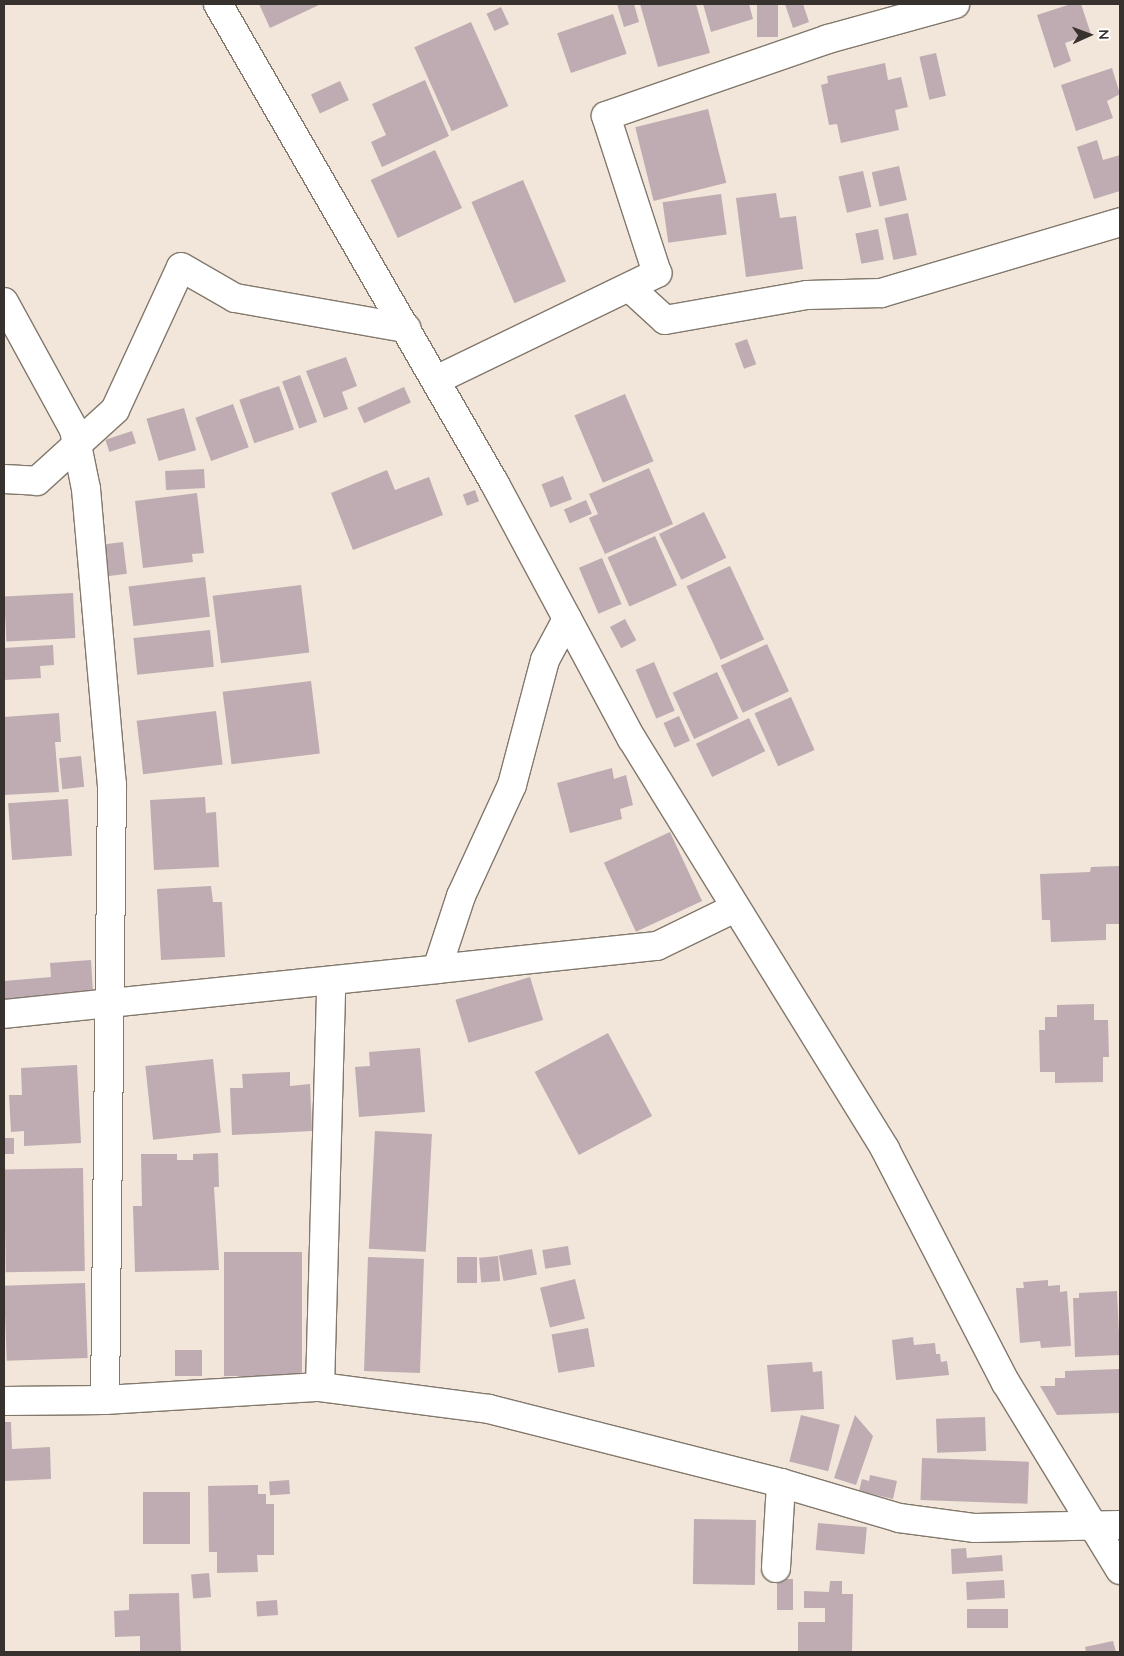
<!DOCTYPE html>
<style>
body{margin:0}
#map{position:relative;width:1124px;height:1656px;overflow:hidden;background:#f1e6d9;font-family:Quicksand,sans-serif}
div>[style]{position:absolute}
.building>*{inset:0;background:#beacb2;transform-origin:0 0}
.roads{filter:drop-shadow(1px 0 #82786c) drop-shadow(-1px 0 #82786c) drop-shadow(0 1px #82786c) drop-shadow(0 -1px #82786c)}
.minor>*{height:28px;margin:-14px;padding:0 14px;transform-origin:14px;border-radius:14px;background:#fff}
span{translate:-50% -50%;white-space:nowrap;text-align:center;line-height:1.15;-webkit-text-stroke:4.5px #fff;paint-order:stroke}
.frame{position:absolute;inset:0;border:5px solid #37322d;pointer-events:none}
.north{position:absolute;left:1064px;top:10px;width:50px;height:50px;-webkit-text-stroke:4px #fff;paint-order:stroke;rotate:88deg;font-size:14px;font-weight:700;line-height:20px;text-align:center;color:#37322d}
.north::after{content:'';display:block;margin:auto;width:18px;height:22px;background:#37322d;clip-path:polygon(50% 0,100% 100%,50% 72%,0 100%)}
</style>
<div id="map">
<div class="building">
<div style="clip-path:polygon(259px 4px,321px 4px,270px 28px)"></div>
<div style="clip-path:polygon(617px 4px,634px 4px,639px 22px,624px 27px)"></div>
<div style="clip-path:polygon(640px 4px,696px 4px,710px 53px,658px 67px)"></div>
<div style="clip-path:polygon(703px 4px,749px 4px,753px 19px,711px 32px)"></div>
<div style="left:757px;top:4px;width:21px;height:33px"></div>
<div style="clip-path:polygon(785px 4px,803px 4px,809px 22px,793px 28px)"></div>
<div style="clip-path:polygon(1071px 4px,1081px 4px,1091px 34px,1065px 43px,1071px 61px,1054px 68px,1037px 15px)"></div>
<div style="left:501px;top:7px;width:19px;height:16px;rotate:65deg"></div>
<div style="left:613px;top:14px;width:42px;height:59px;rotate:71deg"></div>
<div style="left:471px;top:22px;width:92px;height:62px;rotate:66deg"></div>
<div style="left:936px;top:53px;width:44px;height:17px;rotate:77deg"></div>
<div style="clip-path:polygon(885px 63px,888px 80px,901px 77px,908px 107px,895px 110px,899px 130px,841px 143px,837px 124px,829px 125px,821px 85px,828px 83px,827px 76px)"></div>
<div style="clip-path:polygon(1112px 68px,1120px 94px,1107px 101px,1113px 118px,1076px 131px,1061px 85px)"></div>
<div style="clip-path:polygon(425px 80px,449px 136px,382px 167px,371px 142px,386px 135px,372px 104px)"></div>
<div style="left:340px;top:81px;width:21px;height:32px;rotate:65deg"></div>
<div style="left:708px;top:109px;width:76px;height:75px;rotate:76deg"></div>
<div style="clip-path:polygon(1097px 140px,1103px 160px,1120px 155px,1120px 191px,1094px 199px,1077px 147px)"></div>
<div style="left:435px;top:150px;width:64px;height:71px;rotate:65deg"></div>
<div style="left:899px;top:166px;width:35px;height:28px;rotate:77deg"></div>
<div style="left:863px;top:171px;width:37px;height:25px;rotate:77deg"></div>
<div style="left:523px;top:180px;width:110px;height:56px;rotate:67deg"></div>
<div style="clip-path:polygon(776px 193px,780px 218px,796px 216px,803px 269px,746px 277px,736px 198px)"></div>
<div style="left:721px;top:194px;width:41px;height:59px;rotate:82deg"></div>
<div style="left:908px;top:213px;width:43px;height:24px;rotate:78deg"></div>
<div style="left:878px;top:229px;width:31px;height:23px;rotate:79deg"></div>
<div style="left:747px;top:339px;width:27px;height:13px;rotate:70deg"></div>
<div style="clip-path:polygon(346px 357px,357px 386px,342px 392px,348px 409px,324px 418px,306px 371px)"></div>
<div style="left:300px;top:375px;width:50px;height:19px;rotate:70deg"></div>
<div style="left:279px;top:386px;width:46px;height:42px;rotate:71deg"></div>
<div style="left:404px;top:387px;width:17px;height:51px;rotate:66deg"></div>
<div style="left:625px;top:394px;width:73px;height:55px;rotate:67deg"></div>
<div style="left:233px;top:404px;width:46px;height:40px;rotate:70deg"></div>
<div style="left:184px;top:408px;width:44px;height:39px;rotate:74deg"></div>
<div style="left:132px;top:431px;width:13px;height:28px;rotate:72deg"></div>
<div style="clip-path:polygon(649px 468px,673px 524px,605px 554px,589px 518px,598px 514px,589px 494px)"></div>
<div style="left:204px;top:469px;width:19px;height:39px;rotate:87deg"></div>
<div style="clip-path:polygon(387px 470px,395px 490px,429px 477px,443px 515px,353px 550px,331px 493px)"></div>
<div style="left:563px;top:476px;width:25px;height:23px;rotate:69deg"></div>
<div style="left:475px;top:490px;width:12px;height:13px;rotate:70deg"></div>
<div style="clip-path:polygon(197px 493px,204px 553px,192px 554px,193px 562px,143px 568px,135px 501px)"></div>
<div style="left:586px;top:500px;width:15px;height:24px;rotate:67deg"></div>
<div style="left:704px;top:512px;width:51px;height:50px;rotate:64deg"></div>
<div style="left:655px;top:536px;width:54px;height:52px;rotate:66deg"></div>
<div style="left:123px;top:542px;width:32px;height:18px;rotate:83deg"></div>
<div style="left:602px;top:558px;width:50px;height:25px;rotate:67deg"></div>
<div style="left:730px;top:566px;width:81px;height:48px;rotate:65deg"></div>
<div style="left:205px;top:577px;width:40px;height:77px;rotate:83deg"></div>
<div style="left:301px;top:585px;width:68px;height:89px;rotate:83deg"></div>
<div style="left:73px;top:593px;width:45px;height:69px;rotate:87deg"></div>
<div style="left:625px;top:619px;width:24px;height:17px;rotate:62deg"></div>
<div style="left:210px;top:630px;width:37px;height:77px;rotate:84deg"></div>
<div style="left:767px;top:644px;width:52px;height:51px;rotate:65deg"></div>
<div style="clip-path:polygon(53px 645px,54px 665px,40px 666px,41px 678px,4px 680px,4px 648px)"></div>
<div style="left:654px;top:662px;width:53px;height:20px;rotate:67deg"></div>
<div style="left:717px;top:672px;width:51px;height:49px;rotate:65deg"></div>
<div style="left:311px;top:681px;width:73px;height:89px;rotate:83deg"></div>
<div style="left:791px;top:697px;width:58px;height:40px;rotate:66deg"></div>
<div style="left:216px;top:711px;width:54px;height:80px;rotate:83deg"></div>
<div style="clip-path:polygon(59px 713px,61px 742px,55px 742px,59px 792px,4px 795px,4px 717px)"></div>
<div style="left:679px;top:716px;width:27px;height:17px;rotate:66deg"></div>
<div style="left:749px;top:718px;width:37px;height:59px;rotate:64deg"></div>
<div style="left:81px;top:756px;width:31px;height:22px;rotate:84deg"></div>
<div style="clip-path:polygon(612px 768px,614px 779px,626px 775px,633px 805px,620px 809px,622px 819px,570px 833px,557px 783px)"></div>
<div style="clip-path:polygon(205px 797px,206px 813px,216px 812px,219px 867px,154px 870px,150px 800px)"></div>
<div style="left:68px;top:799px;width:57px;height:60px;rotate:86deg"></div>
<div style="left:670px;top:832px;width:76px;height:73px;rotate:65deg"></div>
<div style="clip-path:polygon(1120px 866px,1120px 924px,1106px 924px,1106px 940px,1051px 942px,1050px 920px,1042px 920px,1040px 874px,1090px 872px,1091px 867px)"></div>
<div style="clip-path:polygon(211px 886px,213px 902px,222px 902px,225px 957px,161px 960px,157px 889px)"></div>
<div style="clip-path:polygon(91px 960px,93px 993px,4px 1000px,4px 981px,51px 977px,50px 963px)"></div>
<div style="left:530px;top:977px;width:45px;height:78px;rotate:73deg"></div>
<div style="clip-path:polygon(1094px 1004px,1094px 1020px,1108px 1020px,1109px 1057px,1103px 1057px,1103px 1082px,1055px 1083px,1055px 1072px,1040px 1072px,1039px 1030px,1045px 1030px,1045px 1017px,1057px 1017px,1057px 1005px)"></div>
<div style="left:608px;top:1033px;width:94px;height:83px;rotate:62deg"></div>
<div style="clip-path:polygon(420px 1048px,425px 1112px,359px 1117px,355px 1067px,370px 1066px,369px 1052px)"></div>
<div style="left:213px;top:1059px;width:74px;height:68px;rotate:84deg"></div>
<div style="clip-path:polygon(77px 1065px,81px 1143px,24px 1146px,24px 1131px,11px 1132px,9px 1095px,22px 1095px,21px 1068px)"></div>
<div style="clip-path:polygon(290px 1072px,290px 1086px,310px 1084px,312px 1131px,232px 1135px,230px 1088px,243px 1088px,242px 1074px)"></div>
<div style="left:375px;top:1131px;width:57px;height:118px;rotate:3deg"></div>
<div style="left:4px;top:1138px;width:10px;height:16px"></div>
<div style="clip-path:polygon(218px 1153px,219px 1187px,214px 1187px,219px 1270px,135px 1272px,133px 1206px,142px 1206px,141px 1154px,177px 1154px,177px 1160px,193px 1160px,193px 1154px)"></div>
<div style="left:83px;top:1168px;width:103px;height:79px;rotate:89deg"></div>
<div style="left:568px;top:1246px;width:19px;height:26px;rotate:81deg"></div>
<div style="left:532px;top:1249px;width:26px;height:34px;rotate:79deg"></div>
<div style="left:302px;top:1252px;width:124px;height:78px;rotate:90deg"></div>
<div style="left:498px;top:1256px;width:25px;height:19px;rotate:85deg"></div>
<div style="left:368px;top:1257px;width:56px;height:114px;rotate:2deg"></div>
<div style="left:477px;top:1257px;width:26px;height:20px;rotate:90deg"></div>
<div style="left:575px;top:1279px;width:41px;height:36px;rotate:76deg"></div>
<div style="clip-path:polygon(1048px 1280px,1048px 1286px,1060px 1285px,1060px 1292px,1067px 1291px,1071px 1346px,1041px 1348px,1040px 1341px,1020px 1343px,1016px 1288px,1024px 1288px,1023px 1282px)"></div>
<div style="left:85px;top:1283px;width:75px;height:81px;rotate:88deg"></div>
<div style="clip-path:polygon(1117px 1291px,1120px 1355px,1075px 1357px,1073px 1298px,1079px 1298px,1079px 1293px)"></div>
<div style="left:588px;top:1328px;width:39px;height:37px;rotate:80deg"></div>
<div style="clip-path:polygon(913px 1337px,914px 1345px,935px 1343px,936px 1354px,940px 1354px,941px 1362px,947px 1361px,949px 1375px,896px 1380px,892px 1340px)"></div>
<div style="left:175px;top:1350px;width:27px;height:26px"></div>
<div style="clip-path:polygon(812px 1362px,813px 1372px,822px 1371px,824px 1409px,771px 1412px,767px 1365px)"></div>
<div style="clip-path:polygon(1119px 1369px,1120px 1413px,1057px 1415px,1040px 1386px,1055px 1386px,1055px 1378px,1065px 1378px,1065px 1371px)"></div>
<div style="left:801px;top:1415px;width:40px;height:48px;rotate:14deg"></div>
<div style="clip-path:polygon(855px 1415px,873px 1436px,856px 1485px,834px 1478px)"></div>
<div style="left:985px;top:1417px;width:34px;height:49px;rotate:88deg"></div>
<div style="clip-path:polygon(4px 1422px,11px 1422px,12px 1449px,50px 1447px,51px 1479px,4px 1481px)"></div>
<div style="left:922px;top:1458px;width:107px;height:42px;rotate:2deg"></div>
<div style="clip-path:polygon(870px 1475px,897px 1481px,893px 1499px,859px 1491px,862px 1479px,869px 1481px)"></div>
<div style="left:289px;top:1480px;width:14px;height:20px;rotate:86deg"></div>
<div style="clip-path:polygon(258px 1485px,258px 1494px,266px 1494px,266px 1504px,274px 1504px,274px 1555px,257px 1555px,258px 1572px,217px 1573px,217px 1552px,209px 1552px,208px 1486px)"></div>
<div style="left:143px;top:1492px;width:47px;height:52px"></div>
<div style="left:694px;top:1519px;width:62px;height:65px;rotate:1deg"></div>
<div style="left:818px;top:1523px;width:49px;height:27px;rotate:5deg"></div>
<div style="clip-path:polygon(966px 1548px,967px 1558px,1002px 1555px,1003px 1571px,952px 1574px,951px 1549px)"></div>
<div style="left:209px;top:1573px;width:24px;height:18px;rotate:85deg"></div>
<div style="left:777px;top:1579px;width:16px;height:31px"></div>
<div style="left:1004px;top:1580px;width:18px;height:38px;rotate:87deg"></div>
<div style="clip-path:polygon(830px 1581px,842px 1581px,842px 1594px,853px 1594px,852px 1652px,798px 1652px,798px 1622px,825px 1622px,825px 1608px,804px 1608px,804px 1591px,829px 1592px)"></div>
<div style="clip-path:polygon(179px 1593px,181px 1652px,140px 1652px,140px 1636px,115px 1637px,114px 1611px,129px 1610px,129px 1594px)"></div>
<div style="left:277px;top:1600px;width:15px;height:21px;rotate:86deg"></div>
<div style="left:1008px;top:1609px;width:19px;height:41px;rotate:90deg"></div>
<div style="clip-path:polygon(1113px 1641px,1116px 1652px,1086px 1652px,1085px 1647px)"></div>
</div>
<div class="roads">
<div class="minor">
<div style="left:218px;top:4px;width:554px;rotate:60.01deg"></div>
<div style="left:495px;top:484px;width:289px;rotate:61.8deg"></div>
<div style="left:632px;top:739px;width:482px;rotate:58.3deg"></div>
<div style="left:885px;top:1149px;width:263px;rotate:62.7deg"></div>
<div style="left:1006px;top:1383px;width:219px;rotate:58.6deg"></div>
<div style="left:630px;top:288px;width:47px;rotate:42.4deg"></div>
<div style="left:665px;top:320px;width:144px;rotate:-10deg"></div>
<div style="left:807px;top:295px;width:74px;rotate:-1.5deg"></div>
<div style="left:881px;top:293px;width:249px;rotate:-16.5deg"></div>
<div style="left:4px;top:302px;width:146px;rotate:61.3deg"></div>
<div style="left:74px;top:430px;width:60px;rotate:78.5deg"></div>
<div style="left:86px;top:489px;width:296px;rotate:85deg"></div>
<div style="left:112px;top:784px;width:616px;rotate:90.65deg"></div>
<div style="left:436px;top:380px;width:246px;rotate:-25.8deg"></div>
<div style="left:657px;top:273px;width:165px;rotate:-108deg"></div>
<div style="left:606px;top:116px;width:235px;rotate:-19.1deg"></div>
<div style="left:828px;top:39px;width:132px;rotate:-15.4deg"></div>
<div style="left:4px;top:479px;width:33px;rotate:3deg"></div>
<div style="left:37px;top:481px;width:105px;rotate:-42.3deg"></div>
<div style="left:115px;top:410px;width:157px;rotate:-65.2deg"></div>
<div style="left:181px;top:267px;width:62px;rotate:29.9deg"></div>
<div style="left:235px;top:298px;width:174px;rotate:10deg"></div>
<div style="left:437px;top:969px;width:221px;rotate:-6deg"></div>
<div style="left:657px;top:946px;width:87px;rotate:-26deg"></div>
<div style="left:4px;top:1014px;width:435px;rotate:-5.9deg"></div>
<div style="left:437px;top:969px;width:77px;rotate:-71.8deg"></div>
<div style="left:461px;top:896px;width:122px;rotate:-65.3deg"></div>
<div style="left:512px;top:785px;width:129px;rotate:-75.2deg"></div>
<div style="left:545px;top:660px;width:47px;rotate:-61.8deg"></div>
<div style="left:320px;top:1387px;width:405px;rotate:-88.4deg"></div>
<div style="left:4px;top:1401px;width:101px;rotate:-0.6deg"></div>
<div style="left:105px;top:1400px;width:215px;rotate:-3.5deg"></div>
<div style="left:320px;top:1387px;width:170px;rotate:7.4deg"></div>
<div style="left:489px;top:1409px;width:301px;rotate:14.2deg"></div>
<div style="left:781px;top:1483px;width:123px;rotate:16.5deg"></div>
<div style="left:899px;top:1518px;width:77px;rotate:7.5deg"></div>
<div style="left:975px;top:1528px;width:145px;rotate:-1.2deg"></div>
<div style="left:776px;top:1568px;width:85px;rotate:-86.6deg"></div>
</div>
</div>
<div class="frame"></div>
<div class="north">N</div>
</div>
